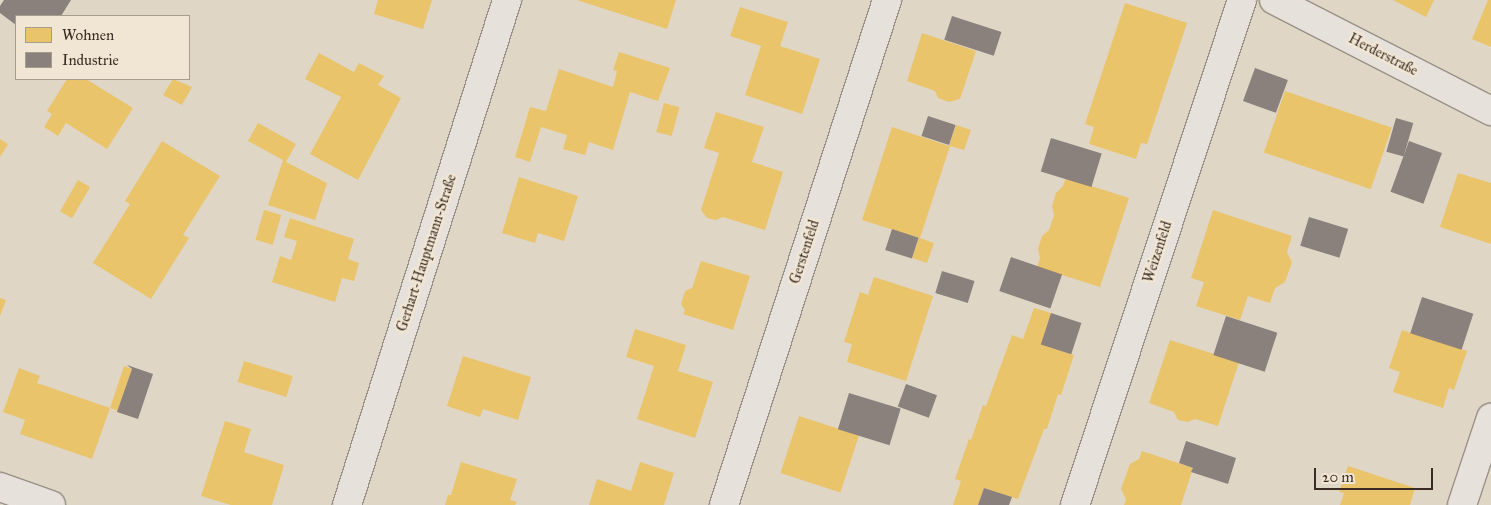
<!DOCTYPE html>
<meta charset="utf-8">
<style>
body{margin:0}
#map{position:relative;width:1491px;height:505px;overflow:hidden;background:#e0d6c6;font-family:"IM FELL Great Primer",serif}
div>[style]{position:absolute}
.homes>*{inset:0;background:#e9c46a;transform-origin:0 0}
.industry>*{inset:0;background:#8a817c;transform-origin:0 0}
.roads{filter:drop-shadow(1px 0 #989187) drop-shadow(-1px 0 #989187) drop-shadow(0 1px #989187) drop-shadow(0 -1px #989187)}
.minor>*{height:28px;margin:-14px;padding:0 14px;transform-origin:14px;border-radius:14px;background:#e6e1da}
span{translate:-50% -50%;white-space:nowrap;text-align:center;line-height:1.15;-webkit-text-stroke:5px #f1e6d3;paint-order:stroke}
.street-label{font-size:14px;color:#3a2c25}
.legend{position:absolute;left:15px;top:15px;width:175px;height:65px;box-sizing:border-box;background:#f1e6d3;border:1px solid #a89c8d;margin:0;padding:6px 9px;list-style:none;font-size:15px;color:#3a2c25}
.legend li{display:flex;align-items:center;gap:10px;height:25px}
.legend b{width:25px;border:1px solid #a89c8d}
.scale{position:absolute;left:1314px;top:468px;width:119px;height:22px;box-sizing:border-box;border:2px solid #3a2c25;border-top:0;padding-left:6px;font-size:15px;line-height:18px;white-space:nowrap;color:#3a2c25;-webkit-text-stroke:4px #f1e6d3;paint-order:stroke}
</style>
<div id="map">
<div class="homes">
<div style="clip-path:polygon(378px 0,432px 0,423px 29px,374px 14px)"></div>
<div style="clip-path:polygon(577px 0,676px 0,667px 29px)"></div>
<div style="clip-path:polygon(1393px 0,1434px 0,1426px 17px)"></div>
<div style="clip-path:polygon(1488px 0,1491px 0,1491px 47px,1472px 39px)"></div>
<div style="clip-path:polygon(1125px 3px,1187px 23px,1147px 144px,1141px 143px,1136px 159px,1089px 144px,1094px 127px,1085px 124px)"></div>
<div style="clip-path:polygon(740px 7px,788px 22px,780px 46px,820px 59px,802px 114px,745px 95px,761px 46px,730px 36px)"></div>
<div style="clip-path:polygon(922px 33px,976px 51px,960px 99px,949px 102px,938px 98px,935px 91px,907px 81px)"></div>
<div style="clip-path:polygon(619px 52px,670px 68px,658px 101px,630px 92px,613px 150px,589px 142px,585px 155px,563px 149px,567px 135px,541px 127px,530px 162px,515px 157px,530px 107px,546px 111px,559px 69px,613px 87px,617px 71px,613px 70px)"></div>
<div style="clip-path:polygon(319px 53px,354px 72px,359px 63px,384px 76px,378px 85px,401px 98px,358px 180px,310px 154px,341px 97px,305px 79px)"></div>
<div style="clip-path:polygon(67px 79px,86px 79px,133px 108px,107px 149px,66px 123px,58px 136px,44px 127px,52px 114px,47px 111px)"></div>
<div style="clip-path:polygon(173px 79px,192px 87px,182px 105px,163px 95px)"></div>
<div style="left:1285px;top:91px;width:113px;height:65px;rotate:19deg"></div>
<div style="left:664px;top:103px;width:16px;height:30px;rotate:15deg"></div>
<div style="clip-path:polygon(716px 112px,764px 127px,752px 162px,783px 172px,765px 230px,723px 217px,716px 220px,707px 218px,701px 210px,719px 153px,704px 148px)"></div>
<div style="clip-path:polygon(258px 123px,296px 144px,286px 162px,327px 183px,315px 220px,268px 205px,283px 160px,248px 141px)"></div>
<div style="clip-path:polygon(956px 125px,971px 130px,964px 150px,950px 146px,920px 238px,934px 243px,927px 263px,912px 258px,919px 238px,862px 220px,892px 127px,949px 146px)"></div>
<div style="clip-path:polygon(0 139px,8px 144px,0 157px)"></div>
<div style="clip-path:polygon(162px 141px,220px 176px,183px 235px,189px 238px,151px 299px,93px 263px,130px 204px,125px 201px)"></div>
<div style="clip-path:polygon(1458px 173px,1491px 183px,1491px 244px,1440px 227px)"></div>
<div style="clip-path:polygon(519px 177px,578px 196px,564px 241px,538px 233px,535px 243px,502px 233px)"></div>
<div style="clip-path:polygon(1066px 178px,1129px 198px,1100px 287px,1037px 267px,1040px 258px,1038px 249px,1042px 236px,1049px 230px,1054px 215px,1052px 206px,1056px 193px,1063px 186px)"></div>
<div style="left:78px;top:180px;width:14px;height:36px;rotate:30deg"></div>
<div style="left:264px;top:210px;width:18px;height:31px;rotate:16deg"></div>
<div style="clip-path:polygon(1213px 210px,1292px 236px,1287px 252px,1292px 262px,1285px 282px,1275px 288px,1270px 303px,1248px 296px,1240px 320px,1196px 306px,1204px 282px,1191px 278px)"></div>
<div style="clip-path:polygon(290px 218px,354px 239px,348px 259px,359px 263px,354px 281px,342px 278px,335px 302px,272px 282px,280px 256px,291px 260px,297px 241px,284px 237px)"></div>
<div style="clip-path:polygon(701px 261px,750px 276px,733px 330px,683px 314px,685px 310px,681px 304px,685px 291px,692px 288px)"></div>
<div style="clip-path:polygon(874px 277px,933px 296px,906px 381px,847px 362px,852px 344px,844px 342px,860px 292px,868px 295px)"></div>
<div style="clip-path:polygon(0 298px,6px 300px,0 316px)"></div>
<div style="clip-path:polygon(1034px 308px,1051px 313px,1041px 344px,1074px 355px,1061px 395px,1058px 394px,1047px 429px,1044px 429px,1018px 499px,984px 488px,978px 505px,953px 505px,961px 481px,955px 479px,969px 439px,971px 440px,983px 405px,986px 406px,1012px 335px,1023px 339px)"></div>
<div style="clip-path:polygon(635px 329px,686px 345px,678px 371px,713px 382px,695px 438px,637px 419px,654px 366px,626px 357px)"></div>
<div style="clip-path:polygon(1402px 330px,1467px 351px,1454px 390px,1449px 388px,1443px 408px,1393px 392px,1400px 372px,1389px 368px)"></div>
<div style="clip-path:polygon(1170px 340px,1239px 362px,1218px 426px,1195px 419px,1188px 422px,1178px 420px,1174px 412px,1149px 403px)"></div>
<div style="clip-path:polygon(463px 356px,531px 377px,518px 420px,483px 409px,480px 417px,447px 406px)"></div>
<div style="left:244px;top:361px;width:51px;height:22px;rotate:17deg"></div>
<div style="clip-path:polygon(124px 366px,132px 369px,118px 411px,110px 408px,92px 459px,20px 434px,25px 420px,3px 412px,19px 368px,40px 376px,37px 383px,110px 408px)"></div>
<div style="left:799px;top:416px;width:63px;height:60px;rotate:18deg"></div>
<div style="clip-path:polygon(225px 421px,251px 429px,244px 452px,284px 465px,272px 505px,231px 505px,201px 496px)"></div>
<div style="clip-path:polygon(1142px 451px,1193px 468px,1181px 505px,1124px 505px,1126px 499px,1121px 489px,1130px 464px,1139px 459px)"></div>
<div style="clip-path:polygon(461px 462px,517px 479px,510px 500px,517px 502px,515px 505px,445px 505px,448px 495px,451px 495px)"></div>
<div style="clip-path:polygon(640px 462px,674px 473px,664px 505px,589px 505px,597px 479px,631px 491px)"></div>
<div style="clip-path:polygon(1348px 466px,1415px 488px,1410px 505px,1340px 505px,1344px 493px,1339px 492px)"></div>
</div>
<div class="industry">
<div style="clip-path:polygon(4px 0,71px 0,61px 16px,16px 16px,16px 25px,0 13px,0 6px)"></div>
<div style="left:952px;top:16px;width:52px;height:25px;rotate:18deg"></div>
<div style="left:1255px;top:68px;width:35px;height:35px;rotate:20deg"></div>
<div style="left:928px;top:116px;width:29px;height:21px;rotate:18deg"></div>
<div style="left:1396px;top:118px;width:18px;height:35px;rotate:16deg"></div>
<div style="left:1051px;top:138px;width:53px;height:35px;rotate:17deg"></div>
<div style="left:1409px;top:141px;width:35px;height:54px;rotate:20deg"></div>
<div style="left:1309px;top:217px;width:41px;height:30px;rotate:17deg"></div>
<div style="left:892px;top:229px;width:28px;height:22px;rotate:18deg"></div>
<div style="left:1011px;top:257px;width:54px;height:36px;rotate:19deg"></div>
<div style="left:942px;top:271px;width:34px;height:23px;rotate:17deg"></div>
<div style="left:1422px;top:297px;width:54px;height:38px;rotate:18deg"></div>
<div style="left:1051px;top:313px;width:32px;height:33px;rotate:18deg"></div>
<div style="left:1226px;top:316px;width:54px;height:41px;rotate:18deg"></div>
<div style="clip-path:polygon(127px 365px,153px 374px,138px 419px,117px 412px,132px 369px)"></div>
<div style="left:906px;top:384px;width:33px;height:24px;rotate:20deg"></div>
<div style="left:849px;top:393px;width:54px;height:38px;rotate:17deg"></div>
<div style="clip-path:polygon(1186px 441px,1236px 458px,1228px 484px,1191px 472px,1193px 468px,1179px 463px)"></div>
<div style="clip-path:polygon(984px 488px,1012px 497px,1009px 505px,978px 505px)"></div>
</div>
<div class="roads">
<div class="minor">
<div style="left:1274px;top:0;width:244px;rotate:27.1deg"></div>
<div style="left:0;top:487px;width:54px;rotate:19.4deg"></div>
<div style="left:347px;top:505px;width:530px;rotate:-72.42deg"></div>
<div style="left:724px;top:505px;width:531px;rotate:-72.11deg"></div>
<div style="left:1075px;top:505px;width:532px;rotate:-71.7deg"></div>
<div style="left:1462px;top:505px;width:92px;rotate:-71.6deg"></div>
</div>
</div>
<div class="street-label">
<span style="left:1383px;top:55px;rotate:27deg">Herderstraße</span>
<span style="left:805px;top:252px;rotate:-72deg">Gerstenfeld</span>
<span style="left:1158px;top:252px;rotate:-72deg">Weizenfeld</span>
<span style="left:427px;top:253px;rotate:-72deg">Gerhart-Hauptmann-Straße</span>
</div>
<ul class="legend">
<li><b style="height:14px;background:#e9c46a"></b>Wohnen</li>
<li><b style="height:14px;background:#8a817c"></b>Industrie</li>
</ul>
<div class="scale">20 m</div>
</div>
